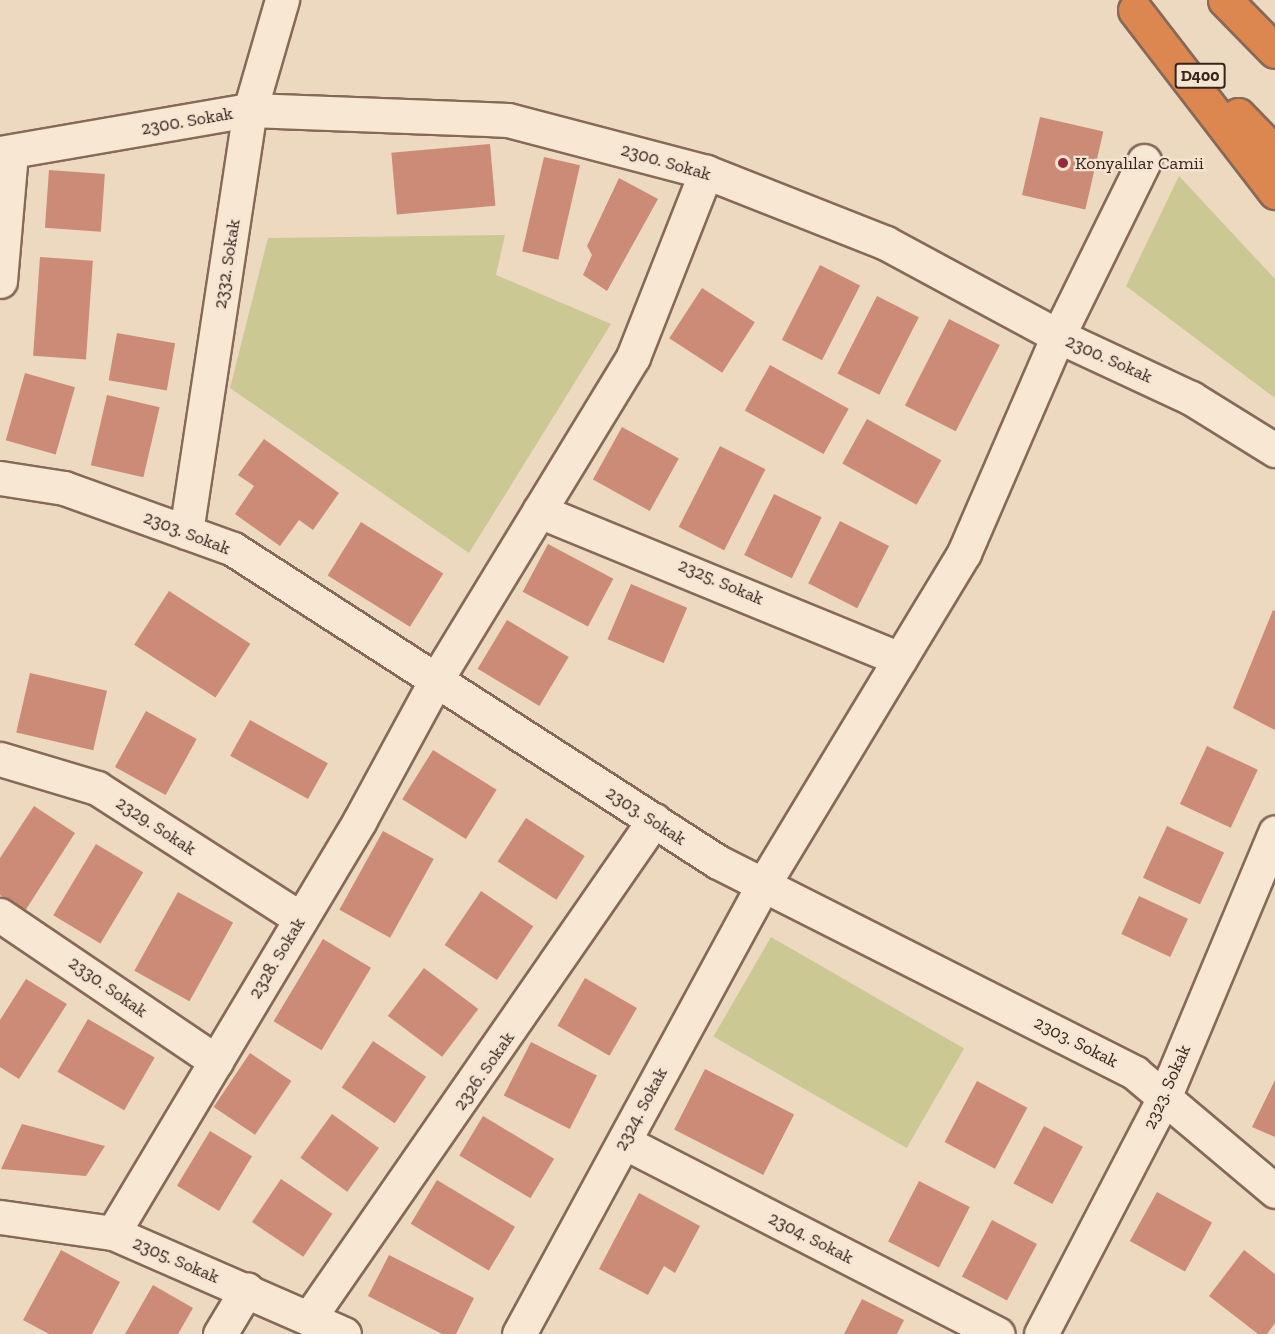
<!DOCTYPE html>
<meta charset="utf-8">
<style>
body{margin:0}
#map{position:relative;width:1275px;height:1334px;overflow:hidden;background:#edd8c0;font-family:"Zilla Slab",serif}
div>[style]{position:absolute}
.green>*{inset:0;background:#cbc894;transform-origin:0 0}
.building>*{inset:0;background:#cc8b76;transform-origin:0 0}
.roads{filter:drop-shadow(2px 0 #866958) drop-shadow(-2px 0 #866958) drop-shadow(0 2px #866958) drop-shadow(0 -2px #866958)}
.minor>*{height:33px;margin:-16.5px;padding:0 16.5px;transform-origin:16.5px;border-radius:16.5px;background:#f8e7d3}
.highway>*{height:33px;margin:-16.5px;padding:0 16.5px;transform-origin:16.5px;border-radius:16.5px;background:#dd8750}
.dots>*{width:16px;height:16px;translate:-50% -50%;box-sizing:border-box;border:3px solid #f5e4d0;border-radius:50%}
span{translate:-50% -50%;white-space:nowrap;text-align:center;line-height:1.15;-webkit-text-stroke:4.5px #f5e4d0;paint-order:stroke}
.shield-label span{padding:2px 4px;background:#f5e4d0;border:2px solid;border-radius:4px;-webkit-text-stroke-width:0}
.shield-label{font-size:16px;color:#36241d;font-weight:700}
.street-label{font-size:18px;color:#36241d}
.poi-label{font-size:18px;color:#36241d}
.left{translate:0 -50%;text-align:left}
</style>
<div id="map">
<div class="green">
<div style="clip-path:polygon(1179px 176px,1275px 279px,1275px 398px,1126px 286px)"></div>
<div style="clip-path:polygon(505px 235px,496px 275px,611px 324px,469px 553px,230px 388px,268px 238px)"></div>
<div style="left:771px;top:937px;width:223px;height:115px;rotate:30deg"></div>
</div>
<div class="building">
<div style="left:1040px;top:117px;width:65px;height:80px;rotate:13deg"></div>
<div style="left:490px;top:144px;width:62px;height:99px;rotate:85deg"></div>
<div style="left:544px;top:157px;width:37px;height:97px;rotate:13deg"></div>
<div style="left:49px;top:170px;width:56px;height:58px;rotate:4deg"></div>
<div style="clip-path:polygon(619px 178px,658px 199px,607px 291px,583px 275px,592px 255px,587px 246px)"></div>
<div style="left:40px;top:257px;width:53px;height:99px;rotate:4deg"></div>
<div style="left:820px;top:265px;width:45px;height:84px;rotate:27deg"></div>
<div style="left:702px;top:288px;width:63px;height:60px;rotate:33deg"></div>
<div style="left:877px;top:296px;width:47px;height:87px;rotate:27deg"></div>
<div style="left:949px;top:319px;width:57px;height:97px;rotate:27deg"></div>
<div style="left:117px;top:333px;width:59px;height:48px;rotate:10deg"></div>
<div style="left:770px;top:365px;width:90px;height:52px;rotate:29deg"></div>
<div style="left:25px;top:373px;width:52px;height:70px;rotate:16deg"></div>
<div style="left:107px;top:395px;width:54px;height:72px;rotate:13deg"></div>
<div style="left:867px;top:419px;width:85px;height:51px;rotate:29deg"></div>
<div style="left:622px;top:427px;width:65px;height:60px;rotate:29deg"></div>
<div style="clip-path:polygon(264px 439px,339px 493px,313px 530px,299px 520px,280px 546px,235px 514px,254px 486px,238px 475px)"></div>
<div style="left:720px;top:446px;width:51px;height:91px;rotate:27deg"></div>
<div style="left:774px;top:494px;width:53px;height:68px;rotate:26deg"></div>
<div style="left:840px;top:521px;width:55px;height:70px;rotate:27deg"></div>
<div style="left:361px;top:522px;width:97px;height:63px;rotate:32deg"></div>
<div style="left:548px;top:544px;width:74px;height:54px;rotate:28deg"></div>
<div style="left:631px;top:584px;width:61px;height:60px;rotate:23deg"></div>
<div style="left:169px;top:591px;width:97px;height:64px;rotate:33deg"></div>
<div style="clip-path:polygon(1273px 610px,1275px 611px,1275px 730px,1233px 708px)"></div>
<div style="left:507px;top:620px;width:72px;height:57px;rotate:31deg"></div>
<div style="left:30px;top:673px;width:79px;height:61px;rotate:13deg"></div>
<div style="left:146px;top:711px;width:58px;height:64px;rotate:29deg"></div>
<div style="left:250px;top:720px;width:89px;height:41px;rotate:29deg"></div>
<div style="left:1207px;top:746px;width:56px;height:64px;rotate:25deg"></div>
<div style="left:433px;top:750px;width:75px;height:58px;rotate:32deg"></div>
<div style="clip-path:polygon(34px 806px,75px 833px,25px 911px,0 895px,0 858px)"></div>
<div style="left:526px;top:818px;width:70px;height:52px;rotate:33deg"></div>
<div style="left:1167px;top:826px;width:63px;height:57px;rotate:25deg"></div>
<div style="left:383px;top:831px;width:58px;height:90px;rotate:29deg"></div>
<div style="left:96px;top:844px;width:55px;height:83px;rotate:31deg"></div>
<div style="left:481px;top:891px;width:63px;height:65px;rotate:34deg"></div>
<div style="left:178px;top:892px;width:63px;height:90px;rotate:29deg"></div>
<div style="left:1139px;top:896px;width:54px;height:42px;rotate:25deg"></div>
<div style="left:323px;top:939px;width:56px;height:96px;rotate:31deg"></div>
<div style="left:424px;top:968px;width:68px;height:60px;rotate:37deg"></div>
<div style="left:585px;top:978px;width:60px;height:55px;rotate:30deg"></div>
<div style="clip-path:polygon(26px 979px,67px 1004px,19px 1079px,0 1067px,0 1020px)"></div>
<div style="left:88px;top:1019px;width:77px;height:61px;rotate:30deg"></div>
<div style="left:373px;top:1041px;width:64px;height:56px;rotate:34deg"></div>
<div style="left:531px;top:1042px;width:74px;height:60px;rotate:27deg"></div>
<div style="left:250px;top:1053px;width:50px;height:65px;rotate:34deg"></div>
<div style="left:705px;top:1069px;width:100px;height:68px;rotate:27deg"></div>
<div style="clip-path:polygon(1275px 1080px,1275px 1137px,1252px 1127px)"></div>
<div style="left:977px;top:1081px;width:57px;height:69px;rotate:28deg"></div>
<div style="left:332px;top:1114px;width:58px;height:54px;rotate:36deg"></div>
<div style="left:483px;top:1116px;width:83px;height:46px;rotate:31deg"></div>
<div style="clip-path:polygon(22px 1124px,105px 1146px,86px 1176px,1px 1169px)"></div>
<div style="left:1044px;top:1126px;width:44px;height:65px;rotate:28deg"></div>
<div style="left:210px;top:1131px;width:49px;height:64px;rotate:31deg"></div>
<div style="left:281px;top:1179px;width:62px;height:52px;rotate:34deg"></div>
<div style="left:437px;top:1180px;width:91px;height:51px;rotate:31deg"></div>
<div style="left:919px;top:1181px;width:57px;height:68px;rotate:27deg"></div>
<div style="left:1157px;top:1192px;width:63px;height:56px;rotate:29deg"></div>
<div style="clip-path:polygon(639px 1193px,700px 1226px,675px 1273px,664px 1266px,648px 1295px,599px 1269px)"></div>
<div style="left:992px;top:1220px;width:51px;height:64px;rotate:28deg"></div>
<div style="clip-path:polygon(61px 1250px,120px 1282px,92px 1334px,49px 1334px,23px 1320px)"></div>
<div style="clip-path:polygon(1244px 1250px,1275px 1274px,1275px 1323px,1267px 1334px,1258px 1334px,1209px 1296px)"></div>
<div style="clip-path:polygon(389px 1255px,474px 1298px,456px 1334px,442px 1334px,368px 1296px)"></div>
<div style="clip-path:polygon(153px 1285px,193px 1308px,178px 1334px,125px 1334px)"></div>
<div style="clip-path:polygon(862px 1299px,904px 1320px,897px 1334px,844px 1334px)"></div>
</div>
<div class="roads">
<div class="minor">
<div style="left:0;top:153px;width:254px;rotate:-9.8deg"></div>
<div style="left:250px;top:110px;width:258px;rotate:2.2deg"></div>
<div style="left:508px;top:120px;width:205px;rotate:14.7deg"></div>
<div style="left:706px;top:172px;width:193px;rotate:21.5deg"></div>
<div style="left:886px;top:243px;width:196px;rotate:28.4deg"></div>
<div style="left:1058px;top:336px;width:147px;rotate:25deg"></div>
<div style="left:1191px;top:398px;width:99px;rotate:31.8deg"></div>
<div style="left:0;top:281px;width:128px;rotate:-85.1deg"></div>
<div style="left:0;top:478px;width:65px;rotate:8.9deg"></div>
<div style="left:64px;top:488px;width:180px;rotate:19.8deg"></div>
<div style="left:233px;top:549px;width:577px;rotate:32.84deg"></div>
<div style="left:718px;top:862px;width:467px;rotate:26.8deg"></div>
<div style="left:1135px;top:1073px;width:183px;rotate:40.1deg"></div>
<div style="left:539px;top:511px;width:390px;rotate:22.3deg"></div>
<div style="left:186px;top:532px;width:427px;rotate:-81.4deg"></div>
<div style="left:250px;top:110px;width:115px;rotate:-73.8deg"></div>
<div style="left:0;top:759px;width:101px;rotate:16.6deg"></div>
<div style="left:97px;top:788px;width:242px;rotate:32.7deg"></div>
<div style="left:0;top:915px;width:261px;rotate:34.1deg"></div>
<div style="left:624px;top:1142px;width:420px;rotate:27.2deg"></div>
<div style="left:0;top:1217px;width:114px;rotate:8.1deg"></div>
<div style="left:113px;top:1233px;width:252px;rotate:23.6deg"></div>
<div style="left:113px;top:1233px;width:481px;rotate:-59.1deg"></div>
<div style="left:360px;top:820px;width:159px;rotate:-61.5deg"></div>
<div style="left:436px;top:680px;width:378px;rotate:-58.6deg"></div>
<div style="left:633px;top:357px;width:199px;rotate:-68.5deg"></div>
<div style="left:309px;top:1318px;width:606px;rotate:-55.29deg"></div>
<div style="left:220px;top:1334px;width:52px;rotate:-59deg"></div>
<div style="left:519px;top:1334px;width:511px;rotate:-61.48deg"></div>
<div style="left:763px;top:885px;width:388px;rotate:-58.8deg"></div>
<div style="left:964px;top:553px;width:236px;rotate:-66.6deg"></div>
<div style="left:1058px;top:336px;width:195px;rotate:-63.8deg"></div>
<div style="left:1041px;top:1334px;width:266px;rotate:-62.5deg"></div>
<div style="left:1164px;top:1098px;width:288px;rotate:-67.3deg"></div>
</div>
<div class="highway">
<div style="left:1225px;top:0;width:71px;rotate:45.6deg"></div>
<div style="left:1135px;top:10px;width:230px;rotate:52.4deg"></div>
<div style="left:1238px;top:115px;width:53px;rotate:45.8deg"></div>
</div>
</div>
<div class="dots">
<div style="left:1063px;top:163px;background:#95293c"></div>
</div>
<div class="shield-label">
<span style="left:1200px;top:76px">D400</span>
</div>
<div class="street-label">
<span style="left:187px;top:121px;rotate:-10deg">2300. Sokak</span>
<span style="left:666px;top:162px;rotate:16deg">2300. Sokak</span>
<span style="left:227px;top:264px;rotate:-81deg">2332. Sokak</span>
<span style="left:1109px;top:359px;rotate:24deg">2300. Sokak</span>
<span style="left:187px;top:533px;rotate:21deg">2303. Sokak</span>
<span style="left:721px;top:582px;rotate:23deg">2325. Sokak</span>
<span style="left:646px;top:816px;rotate:33deg">2303. Sokak</span>
<span style="left:156px;top:826px;rotate:33deg">2329. Sokak</span>
<span style="left:277px;top:958px;rotate:-59deg">2328. Sokak</span>
<span style="left:108px;top:987px;rotate:35deg">2330. Sokak</span>
<span style="left:1076px;top:1042px;rotate:27deg">2303. Sokak</span>
<span style="left:484px;top:1071px;rotate:-55deg">2326. Sokak</span>
<span style="left:1167px;top:1087px;rotate:-66deg">2323. Sokak</span>
<span style="left:641px;top:1109px;rotate:-62deg">2324. Sokak</span>
<span style="left:811px;top:1238px;rotate:27deg">2304. Sokak</span>
<span style="left:176px;top:1260px;rotate:23deg">2305. Sokak</span>
</div>
<div class="poi-label">
<span class="left" style="left:1075px;top:163px">Konyalılar Camii</span>
</div>
</div>
